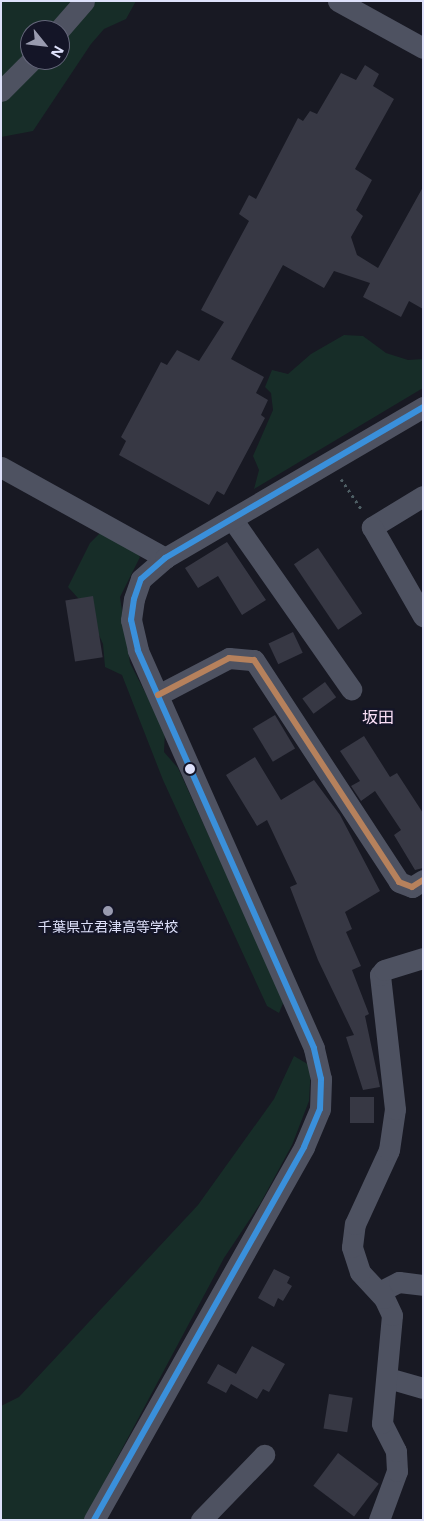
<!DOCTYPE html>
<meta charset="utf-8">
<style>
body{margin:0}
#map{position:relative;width:424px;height:1521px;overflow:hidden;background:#181923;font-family:"Open Sans","Noto Sans JP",sans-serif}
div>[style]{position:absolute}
.green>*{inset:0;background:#172d28}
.building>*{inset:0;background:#373844;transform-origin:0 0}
.path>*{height:3px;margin-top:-1.5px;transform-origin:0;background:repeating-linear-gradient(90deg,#4e5e64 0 2.5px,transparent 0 6.5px)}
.street>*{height:21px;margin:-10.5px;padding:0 10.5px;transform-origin:10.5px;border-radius:10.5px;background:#4e5261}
.bus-1>*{height:6px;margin:-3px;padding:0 3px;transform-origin:3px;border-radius:3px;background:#3a90db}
.bus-2>*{height:6px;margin:-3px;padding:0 3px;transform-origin:3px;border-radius:3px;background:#b6815c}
.dots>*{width:14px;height:14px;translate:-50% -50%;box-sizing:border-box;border:2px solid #141527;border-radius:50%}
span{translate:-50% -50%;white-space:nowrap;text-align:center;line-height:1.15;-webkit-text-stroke:4.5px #141527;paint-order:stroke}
.poi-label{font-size:14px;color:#dee1fa}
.quarter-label{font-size:16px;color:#fbe0f7}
.frame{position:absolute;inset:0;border:2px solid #dee1fa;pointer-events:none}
.north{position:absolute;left:20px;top:20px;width:50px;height:50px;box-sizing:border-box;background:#141527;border:1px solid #65677b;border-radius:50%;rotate:119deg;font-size:14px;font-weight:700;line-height:20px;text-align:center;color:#dee1fa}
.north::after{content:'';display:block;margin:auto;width:18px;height:22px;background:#999baf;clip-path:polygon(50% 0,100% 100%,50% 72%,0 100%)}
</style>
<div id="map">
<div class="green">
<div style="clip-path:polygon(evenodd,1px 1px,136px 1px,126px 19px,104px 29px,91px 44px,33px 131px,1px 137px,1px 1px,30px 30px,60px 30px,60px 60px,30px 60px,30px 30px)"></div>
<div style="clip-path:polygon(344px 335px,363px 336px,386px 353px,408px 360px,423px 359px,423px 388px,254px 489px,259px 470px,253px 456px,273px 410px,271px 393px,265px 387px,272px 370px,288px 374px,311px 354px)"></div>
<div style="clip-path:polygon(100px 533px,130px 544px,140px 557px,120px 597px,130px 663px,165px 731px,164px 752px,178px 768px,284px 1001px,279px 1013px,267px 1006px,163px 780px,122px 675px,105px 667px,103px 644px,87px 608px,68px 587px,90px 543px)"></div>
<div style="clip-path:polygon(294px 1056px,311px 1066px,309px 1101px,292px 1145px,260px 1204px,224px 1258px,84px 1520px,1px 1520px,1px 1406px,19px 1397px,198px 1205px,274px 1099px)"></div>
</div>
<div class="building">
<div style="clip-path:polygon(365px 65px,379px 74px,373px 86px,394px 99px,355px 169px,372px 180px,356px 210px,363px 216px,351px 237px,357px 255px,378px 268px,423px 187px,423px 309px,409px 301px,401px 317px,363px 297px,370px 283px,334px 271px,324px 288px,283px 265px,231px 359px,264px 377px,256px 393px,268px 400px,261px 415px,265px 418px,224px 495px,217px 491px,209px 505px,119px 455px,126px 441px,121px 437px,161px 362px,167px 365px,177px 350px,199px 361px,224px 322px,201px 310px,249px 221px,239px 214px,249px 195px,256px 199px,298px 118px,303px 121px,310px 111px,317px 114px,341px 73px,356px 80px)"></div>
<div style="clip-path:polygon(227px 542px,266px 600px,242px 615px,218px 576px,198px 588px,185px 568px)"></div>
<div style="left:318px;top:548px;width:79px;height:29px;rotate:56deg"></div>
<div style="left:93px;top:596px;width:62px;height:28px;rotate:81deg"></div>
<div style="left:293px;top:632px;width:23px;height:27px;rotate:65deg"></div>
<div style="left:325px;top:682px;width:19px;height:28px;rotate:54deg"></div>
<div style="left:275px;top:715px;width:39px;height:26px;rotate:59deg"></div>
<div style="clip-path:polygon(364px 736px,390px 777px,397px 773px,423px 813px,423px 868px,415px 870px,394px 835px,401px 830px,375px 791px,361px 801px,351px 786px,360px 781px,340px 751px)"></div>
<div style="clip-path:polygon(255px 757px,281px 800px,314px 780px,340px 815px,380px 891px,345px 912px,352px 929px,346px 932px,361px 966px,352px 970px,369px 1014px,365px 1016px,380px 1087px,363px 1090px,346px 1037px,354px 1035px,318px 960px,290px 887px,297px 884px,267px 820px,257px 826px,226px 775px)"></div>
<div style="left:350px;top:1097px;width:24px;height:26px"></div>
<div style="clip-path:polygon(274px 1269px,290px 1277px,287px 1283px,292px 1286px,283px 1301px,278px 1298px,274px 1307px,258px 1298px)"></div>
<div style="clip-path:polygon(252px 1346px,285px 1364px,269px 1392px,263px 1389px,257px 1399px,231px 1384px,226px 1393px,207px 1383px,218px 1364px,236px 1374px)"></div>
<div style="left:329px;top:1394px;width:24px;height:35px;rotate:9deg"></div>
<div style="left:338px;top:1453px;width:51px;height:41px;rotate:37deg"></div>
</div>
<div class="path">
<div style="left:341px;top:479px;width:36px;rotate:56deg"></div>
</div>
<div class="street">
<div style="left:338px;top:1px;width:97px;rotate:28.9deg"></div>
<div style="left:59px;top:30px;width:38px;rotate:-49deg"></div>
<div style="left:1px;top:91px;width:44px;rotate:-45deg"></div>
<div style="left:1px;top:467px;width:188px;rotate:29deg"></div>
<div style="left:423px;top:496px;width:60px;rotate:148.7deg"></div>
<div style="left:372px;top:527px;width:103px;rotate:60.2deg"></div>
<div style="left:232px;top:519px;width:208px;rotate:55deg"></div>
<div style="left:158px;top:695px;width:80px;rotate:-27.5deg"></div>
<div style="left:229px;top:658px;width:25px;rotate:5deg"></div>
<div style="left:254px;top:660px;width:265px;rotate:56.8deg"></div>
<div style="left:399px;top:882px;width:14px;rotate:21deg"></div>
<div style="left:412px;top:887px;width:13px;rotate:-32deg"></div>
<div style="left:379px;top:1292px;width:22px;rotate:-27deg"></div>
<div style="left:399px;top:1282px;width:24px;rotate:7deg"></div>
<div style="left:388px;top:1378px;width:36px;rotate:16deg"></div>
<div style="left:94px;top:1520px;width:428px;rotate:-60.6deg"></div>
<div style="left:304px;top:1147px;width:41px;rotate:-67.2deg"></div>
<div style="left:320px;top:1109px;width:30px;rotate:-88deg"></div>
<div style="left:321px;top:1079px;width:32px;rotate:-103deg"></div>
<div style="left:314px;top:1048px;width:435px;rotate:-113.9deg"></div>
<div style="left:138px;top:650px;width:31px;rotate:-103deg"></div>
<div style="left:131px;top:620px;width:21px;rotate:-82deg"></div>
<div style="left:134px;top:599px;width:21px;rotate:-71deg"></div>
<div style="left:141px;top:579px;width:32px;rotate:-41deg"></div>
<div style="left:165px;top:558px;width:299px;rotate:-30.3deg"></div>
<div style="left:201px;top:1520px;width:91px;rotate:-45.9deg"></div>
<div style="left:379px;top:1520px;width:52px;rotate:-69.8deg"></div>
<div style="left:397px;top:1471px;width:20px;rotate:-93deg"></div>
<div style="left:396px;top:1451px;width:31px;rotate:-117deg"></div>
<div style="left:382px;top:1423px;width:108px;rotate:-84.7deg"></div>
<div style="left:392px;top:1315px;width:19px;rotate:-115deg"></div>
<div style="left:384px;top:1298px;width:35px;rotate:-133deg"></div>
<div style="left:360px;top:1272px;width:26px;rotate:-108deg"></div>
<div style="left:352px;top:1247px;width:23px;rotate:-83deg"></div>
<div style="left:355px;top:1224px;width:81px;rotate:-65.3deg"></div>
<div style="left:389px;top:1150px;width:41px;rotate:-81.7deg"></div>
<div style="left:395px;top:1109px;width:135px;rotate:-96.4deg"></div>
<div style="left:380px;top:975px;width:6px;rotate:-51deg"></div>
<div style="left:384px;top:970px;width:41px;rotate:-17.1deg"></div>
</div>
<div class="bus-1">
<div style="left:94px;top:1520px;width:428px;rotate:-60.6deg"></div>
<div style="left:304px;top:1147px;width:41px;rotate:-67.2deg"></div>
<div style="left:320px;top:1109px;width:30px;rotate:-88deg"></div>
<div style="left:321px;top:1079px;width:32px;rotate:-103deg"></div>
<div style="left:314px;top:1048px;width:435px;rotate:-113.9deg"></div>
<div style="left:138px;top:650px;width:31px;rotate:-103deg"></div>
<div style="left:131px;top:620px;width:21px;rotate:-82deg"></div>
<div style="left:134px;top:599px;width:21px;rotate:-71deg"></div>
<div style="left:141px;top:579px;width:32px;rotate:-41deg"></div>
<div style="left:165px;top:558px;width:299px;rotate:-30.3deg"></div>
</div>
<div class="bus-2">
<div style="left:158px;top:695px;width:80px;rotate:-27.5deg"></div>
<div style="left:229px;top:658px;width:25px;rotate:5deg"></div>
<div style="left:254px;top:660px;width:265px;rotate:56.8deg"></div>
<div style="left:399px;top:882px;width:14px;rotate:21deg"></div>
<div style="left:412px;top:887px;width:13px;rotate:-32deg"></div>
</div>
<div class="dots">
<div style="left:190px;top:769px;background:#dee1fa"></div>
<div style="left:108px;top:911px;background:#999baf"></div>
</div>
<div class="poi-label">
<span style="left:108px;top:927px">千葉県立君津高等学校</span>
</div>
<div class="quarter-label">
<span style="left:378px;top:717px">坂田</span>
</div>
<div class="frame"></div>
<div class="north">N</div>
</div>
